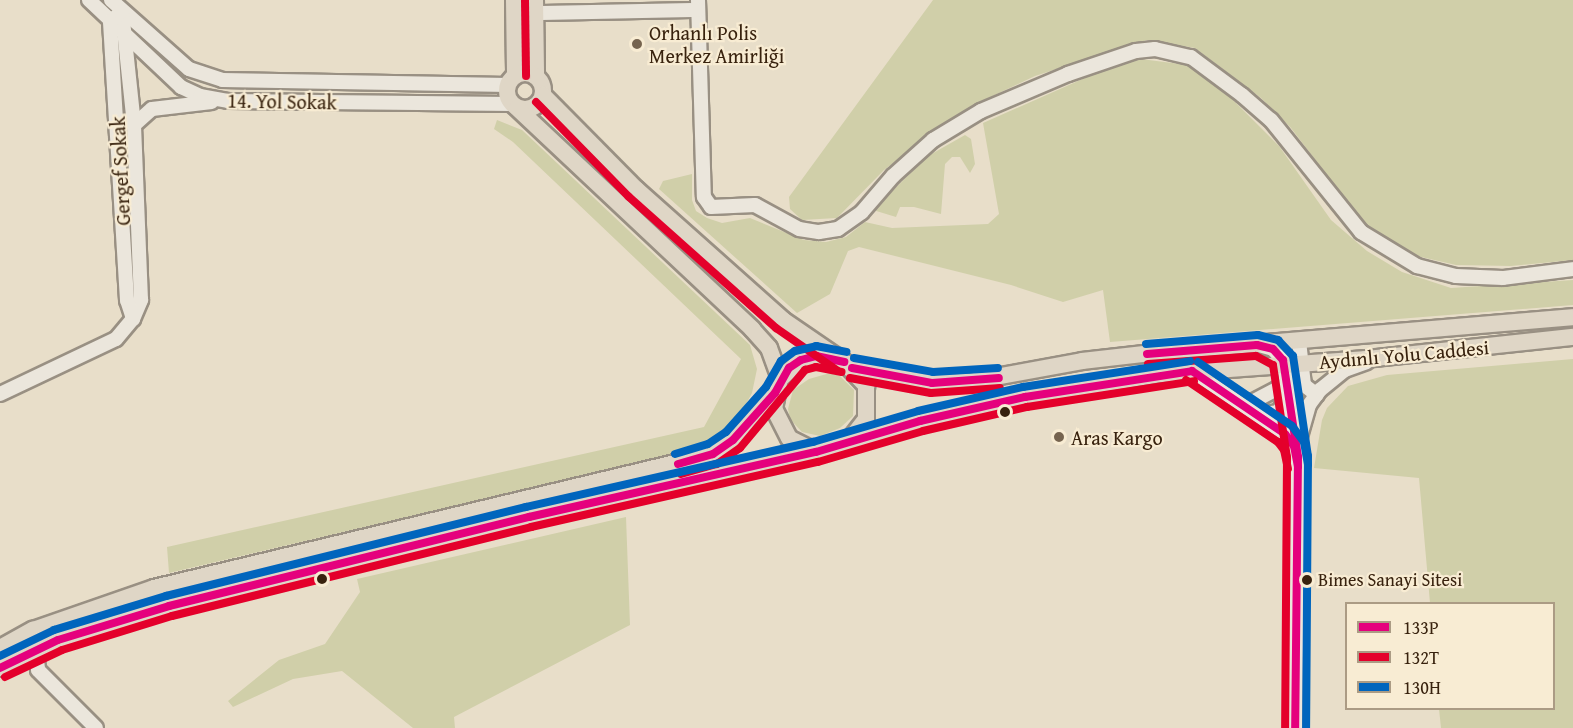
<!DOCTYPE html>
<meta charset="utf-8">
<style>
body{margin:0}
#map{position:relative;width:1573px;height:728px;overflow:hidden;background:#e8dec9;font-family:"Gentium Book Plus",serif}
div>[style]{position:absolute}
.green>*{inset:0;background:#d0cfa9}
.roads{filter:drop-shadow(2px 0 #999083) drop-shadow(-2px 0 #999083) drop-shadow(0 2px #999083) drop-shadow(0 -2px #999083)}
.minor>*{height:14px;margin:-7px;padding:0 7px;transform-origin:7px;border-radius:7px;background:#ebe6dc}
.major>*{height:16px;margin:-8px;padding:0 8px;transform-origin:8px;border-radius:8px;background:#dfd6c6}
.major>.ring{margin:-8px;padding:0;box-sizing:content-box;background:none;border:16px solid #dfd6c6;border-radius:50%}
.bus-1>*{height:8px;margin:-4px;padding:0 4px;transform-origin:4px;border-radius:4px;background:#e5007d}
.bus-2>*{height:8px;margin:-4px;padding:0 4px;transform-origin:4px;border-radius:4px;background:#e4002b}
.bus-3>*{height:8px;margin:-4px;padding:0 4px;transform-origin:4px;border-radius:4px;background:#0065bd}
.dots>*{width:16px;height:16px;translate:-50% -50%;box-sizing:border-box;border:3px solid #f8ecd3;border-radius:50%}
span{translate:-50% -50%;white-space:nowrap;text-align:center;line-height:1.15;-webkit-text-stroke:4.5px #f8ecd3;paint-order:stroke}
.bus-label{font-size:18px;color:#38220e}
.left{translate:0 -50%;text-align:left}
.poi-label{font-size:20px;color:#38220e}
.street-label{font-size:20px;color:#38220e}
.legend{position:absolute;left:1345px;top:602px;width:210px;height:108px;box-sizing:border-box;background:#f8ecd3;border:2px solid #ab9b84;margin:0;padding:8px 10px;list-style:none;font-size:18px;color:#38220e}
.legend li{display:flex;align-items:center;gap:12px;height:30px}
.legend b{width:30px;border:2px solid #ab9b84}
</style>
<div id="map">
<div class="green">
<div style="clip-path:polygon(933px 0,1573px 0,1573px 260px,1511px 266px,1456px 265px,1417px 256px,1365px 225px,1291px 128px,1261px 98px,1195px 48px,1147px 40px,1035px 76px,984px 100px,949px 120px,884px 170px,837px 218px,802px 220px,790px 209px,789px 197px)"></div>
<div style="clip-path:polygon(1141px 59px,1188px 65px,1229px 96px,1279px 146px,1331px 220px,1367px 251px,1402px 272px,1451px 288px,1573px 280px,1573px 305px,1110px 342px,1103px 290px,1063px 302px,1011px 285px,859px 247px,848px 251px,830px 294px,797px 313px,659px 189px,663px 181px,692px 174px,692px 200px,696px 211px,707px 218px,722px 223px,750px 218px,804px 240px,826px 242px,846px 237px,865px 222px,892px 228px,988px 224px,999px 214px,983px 123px,1096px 73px)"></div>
<div style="clip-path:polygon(497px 120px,522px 130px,750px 345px,757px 369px,752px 393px,734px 426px,713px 445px,169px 573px,167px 547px,704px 427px,741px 359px,513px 142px,494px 129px)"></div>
<div style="clip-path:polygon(965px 135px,971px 139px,975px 164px,970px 173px,960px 157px,952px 157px,945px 164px,941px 214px,914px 207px,900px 207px,896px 217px,873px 210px,928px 156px)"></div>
<div style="clip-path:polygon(1573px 359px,1573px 728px,1441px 728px,1439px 709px,1554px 708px,1554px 604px,1430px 603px,1419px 478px,1314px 468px,1322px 420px,1327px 408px,1348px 386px,1387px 375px)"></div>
<div style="clip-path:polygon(830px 373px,840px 376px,854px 390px,853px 416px,840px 428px,820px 436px,802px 432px,790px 419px,788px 409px,793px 390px,809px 379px)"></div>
<div style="clip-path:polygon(626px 517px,630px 625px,454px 717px,455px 728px,413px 728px,342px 671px,293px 679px,233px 707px,228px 701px,279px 660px,325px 644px,360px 592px,357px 579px)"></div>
</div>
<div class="roads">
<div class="minor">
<div style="left:89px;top:0;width:127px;rotate:43.4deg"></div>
<div style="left:181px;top:87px;width:21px;rotate:25deg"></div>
<div style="left:200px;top:96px;width:28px;rotate:10deg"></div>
<div style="left:228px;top:101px;width:284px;rotate:0.6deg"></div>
<div style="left:111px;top:0;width:104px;rotate:41.5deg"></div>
<div style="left:189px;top:69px;width:35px;rotate:18deg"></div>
<div style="left:222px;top:80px;width:286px;rotate:1deg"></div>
<div style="left:698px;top:0;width:197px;rotate:88.3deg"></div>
<div style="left:704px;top:197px;width:12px;rotate:55deg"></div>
<div style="left:711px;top:207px;width:44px;rotate:-2.6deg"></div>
<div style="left:755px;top:205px;width:50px;rotate:28.6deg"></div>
<div style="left:799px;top:229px;width:20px;rotate:9deg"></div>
<div style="left:819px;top:232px;width:19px;rotate:-9deg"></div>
<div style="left:838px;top:229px;width:29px;rotate:-35deg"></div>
<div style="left:862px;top:212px;width:48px;rotate:-49.3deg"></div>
<div style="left:893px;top:176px;width:54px;rotate:-42deg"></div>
<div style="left:933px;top:140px;width:56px;rotate:-31.1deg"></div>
<div style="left:981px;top:111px;width:95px;rotate:-23deg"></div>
<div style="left:1068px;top:74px;width:72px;rotate:-18.7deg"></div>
<div style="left:1136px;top:51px;width:19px;rotate:-6deg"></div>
<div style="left:1155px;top:49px;width:37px;rotate:13deg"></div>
<div style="left:1191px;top:57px;width:64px;rotate:36.7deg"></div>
<div style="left:1242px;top:95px;width:38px;rotate:41deg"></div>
<div style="left:1271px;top:120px;width:144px;rotate:51.2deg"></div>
<div style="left:1361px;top:232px;width:66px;rotate:31.3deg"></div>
<div style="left:1417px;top:266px;width:40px;rotate:14.4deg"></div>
<div style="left:1456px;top:276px;width:47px;rotate:2.4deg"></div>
<div style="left:1503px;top:278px;width:71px;rotate:-7.3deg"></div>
<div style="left:536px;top:13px;width:162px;rotate:-1.1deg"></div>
<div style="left:134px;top:125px;width:24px;rotate:-42deg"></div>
<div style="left:152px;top:109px;width:60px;rotate:-6.7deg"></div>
<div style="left:1299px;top:341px;width:44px;rotate:83.5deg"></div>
<div style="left:1259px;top:345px;width:15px;rotate:16deg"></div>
<div style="left:1273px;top:349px;width:15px;rotate:48deg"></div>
<div style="left:1283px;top:360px;width:98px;rotate:81.2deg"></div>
<div style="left:1298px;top:457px;width:271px;rotate:90.6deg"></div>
<div style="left:1192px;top:371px;width:112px;rotate:34.1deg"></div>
<div style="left:1285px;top:434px;width:18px;rotate:56deg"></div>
<div style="left:0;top:394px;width:128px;rotate:-25.4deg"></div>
<div style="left:116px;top:339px;width:26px;rotate:-50deg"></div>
<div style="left:133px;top:319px;width:21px;rotate:-67deg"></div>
<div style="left:141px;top:300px;width:175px;rotate:-92.3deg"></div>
<div style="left:134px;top:125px;width:115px;rotate:-96deg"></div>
<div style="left:122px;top:11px;width:16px;rotate:137deg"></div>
<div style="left:110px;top:22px;width:279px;rotate:86.5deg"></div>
<div style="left:127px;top:300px;width:20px;rotate:72deg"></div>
<div style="left:1250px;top:409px;width:9px;rotate:-63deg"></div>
<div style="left:1254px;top:401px;width:27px;rotate:-28deg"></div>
<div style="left:1278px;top:388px;width:26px;rotate:-7deg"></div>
<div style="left:1304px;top:385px;width:16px;rotate:38deg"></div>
<div style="left:1257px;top:415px;width:22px;rotate:-8deg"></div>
<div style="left:1279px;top:412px;width:19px;rotate:-65deg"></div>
<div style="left:1299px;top:440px;width:36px;rotate:-74deg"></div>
<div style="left:1309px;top:405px;width:19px;rotate:-54deg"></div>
<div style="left:1320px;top:390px;width:32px;rotate:-39deg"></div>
<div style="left:1345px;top:370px;width:23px;rotate:-20deg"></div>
<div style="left:36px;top:650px;width:20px;rotate:84deg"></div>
<div style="left:38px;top:670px;width:82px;rotate:45deg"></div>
</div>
<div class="major">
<div style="left:514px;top:0;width:75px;rotate:89.2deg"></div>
<div style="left:535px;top:0;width:76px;rotate:89.2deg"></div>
<div class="ring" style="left:507px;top:73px;width:20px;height:20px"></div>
<div style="left:543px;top:95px;width:132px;rotate:45.3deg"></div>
<div style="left:636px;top:189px;width:197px;rotate:41.7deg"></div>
<div style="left:783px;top:320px;width:74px;rotate:34.5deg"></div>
<div style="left:517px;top:108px;width:323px;rotate:43.2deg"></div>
<div style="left:752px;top:329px;width:25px;rotate:48deg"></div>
<div style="left:769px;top:348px;width:33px;rotate:70deg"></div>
<div style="left:852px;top:368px;width:81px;rotate:10.6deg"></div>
<div style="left:932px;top:383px;width:36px;rotate:-2deg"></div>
<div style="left:968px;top:382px;width:116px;rotate:-10.4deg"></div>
<div style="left:1082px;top:361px;width:89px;rotate:-6.5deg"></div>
<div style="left:1170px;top:351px;width:404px;rotate:-4.8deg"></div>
<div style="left:816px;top:452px;width:30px;rotate:-153deg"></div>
<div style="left:789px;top:438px;width:33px;rotate:-117deg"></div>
<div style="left:774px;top:409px;width:31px;rotate:-79deg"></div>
<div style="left:780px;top:379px;width:28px;rotate:-42deg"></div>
<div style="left:801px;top:360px;width:16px;rotate:-15deg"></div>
<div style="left:816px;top:356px;width:29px;rotate:12deg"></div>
<div style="left:844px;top:362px;width:33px;rotate:47deg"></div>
<div style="left:866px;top:386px;width:33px;rotate:90deg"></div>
<div style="left:866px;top:419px;width:31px;rotate:128deg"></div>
<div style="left:0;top:648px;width:38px;rotate:-29deg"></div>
<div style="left:33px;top:630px;width:128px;rotate:-19.1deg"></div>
<div style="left:154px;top:588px;width:575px;rotate:-13.48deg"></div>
<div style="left:713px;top:454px;width:24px;rotate:-35deg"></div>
<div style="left:733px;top:440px;width:63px;rotate:-48.2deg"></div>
<div style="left:0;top:668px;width:64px;rotate:-25.8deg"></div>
<div style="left:58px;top:640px;width:116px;rotate:-17deg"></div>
<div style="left:169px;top:606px;width:371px;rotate:-13.9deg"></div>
<div style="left:529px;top:517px;width:294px;rotate:-12.8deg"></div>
<div style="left:816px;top:452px;width:109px;rotate:-16.6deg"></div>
<div style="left:920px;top:421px;width:108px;rotate:-12.9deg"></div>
<div style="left:1025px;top:397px;width:138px;rotate:-9.6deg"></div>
<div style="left:1161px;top:374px;width:206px;rotate:-4.2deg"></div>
<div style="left:1366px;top:359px;width:208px;rotate:-6.1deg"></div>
</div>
</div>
<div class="bus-1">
<div style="left:1147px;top:354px;width:110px;rotate:-4.7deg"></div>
<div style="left:1257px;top:345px;width:16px;rotate:14deg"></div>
<div style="left:1273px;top:349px;width:15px;rotate:48deg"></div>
<div style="left:1283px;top:360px;width:98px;rotate:81.2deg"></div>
<div style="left:1298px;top:457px;width:271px;rotate:90.6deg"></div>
<div style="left:852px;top:368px;width:81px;rotate:10.6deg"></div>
<div style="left:932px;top:383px;width:67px;rotate:-4.3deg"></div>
<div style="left:1192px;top:371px;width:112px;rotate:34.1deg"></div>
<div style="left:1285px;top:434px;width:15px;rotate:53deg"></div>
<div style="left:1294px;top:446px;width:21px;rotate:79deg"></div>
<div style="left:678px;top:464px;width:36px;rotate:-16deg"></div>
<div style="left:713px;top:454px;width:24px;rotate:-35deg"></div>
<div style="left:733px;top:440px;width:63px;rotate:-48.2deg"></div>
<div style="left:775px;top:393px;width:29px;rotate:-61deg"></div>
<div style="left:789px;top:368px;width:14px;rotate:-34deg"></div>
<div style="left:801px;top:360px;width:16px;rotate:-15deg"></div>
<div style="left:816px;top:356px;width:29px;rotate:12deg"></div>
<div style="left:0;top:668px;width:64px;rotate:-25.8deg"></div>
<div style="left:58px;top:640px;width:116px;rotate:-17deg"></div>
<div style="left:169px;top:606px;width:371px;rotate:-13.9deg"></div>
<div style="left:529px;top:517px;width:294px;rotate:-12.8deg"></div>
<div style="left:816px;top:452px;width:109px;rotate:-16.6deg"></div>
<div style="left:920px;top:421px;width:108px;rotate:-12.9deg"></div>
<div style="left:1025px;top:397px;width:169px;rotate:-8.8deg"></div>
</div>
<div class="bus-2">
<div style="left:525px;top:0;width:76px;rotate:89.2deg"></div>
<div style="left:536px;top:102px;width:133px;rotate:45.6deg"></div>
<div style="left:629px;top:197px;width:197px;rotate:41.7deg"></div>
<div style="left:776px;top:328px;width:75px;rotate:34.7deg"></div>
<div style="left:1148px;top:364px;width:108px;rotate:-4.2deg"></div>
<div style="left:1256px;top:356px;width:19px;rotate:28deg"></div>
<div style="left:1273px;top:365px;width:94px;rotate:81.4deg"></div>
<div style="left:1287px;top:458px;width:270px;rotate:90.4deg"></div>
<div style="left:850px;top:378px;width:82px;rotate:10.5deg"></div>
<div style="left:931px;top:393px;width:69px;rotate:-4.1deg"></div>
<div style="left:1186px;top:380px;width:111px;rotate:34deg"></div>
<div style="left:1278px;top:442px;width:10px;rotate:53deg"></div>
<div style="left:1284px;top:450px;width:19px;rotate:78deg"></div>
<div style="left:681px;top:474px;width:37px;rotate:-16deg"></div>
<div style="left:717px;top:464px;width:28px;rotate:-35deg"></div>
<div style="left:740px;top:448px;width:102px;rotate:-50.2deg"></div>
<div style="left:805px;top:370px;width:11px;rotate:-15deg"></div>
<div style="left:816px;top:367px;width:26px;rotate:11deg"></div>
<div style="left:5px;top:677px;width:63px;rotate:-25.3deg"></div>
<div style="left:62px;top:650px;width:115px;rotate:-17.2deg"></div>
<div style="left:172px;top:616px;width:370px;rotate:-13.9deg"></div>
<div style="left:531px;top:527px;width:294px;rotate:-12.8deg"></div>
<div style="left:818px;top:462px;width:109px;rotate:-16.4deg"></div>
<div style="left:923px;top:431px;width:107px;rotate:-13deg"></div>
<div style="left:1027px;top:407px;width:169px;rotate:-8.8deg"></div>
</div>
<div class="bus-3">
<div style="left:1146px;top:344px;width:112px;rotate:-4.6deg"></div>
<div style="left:1258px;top:335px;width:21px;rotate:14deg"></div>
<div style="left:1278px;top:340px;width:22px;rotate:47deg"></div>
<div style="left:1293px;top:356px;width:101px;rotate:81.5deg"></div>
<div style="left:1308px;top:456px;width:272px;rotate:90.4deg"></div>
<div style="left:854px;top:358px;width:80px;rotate:10deg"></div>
<div style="left:933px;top:372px;width:65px;rotate:-3.5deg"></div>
<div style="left:1198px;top:362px;width:114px;rotate:34.2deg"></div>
<div style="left:1292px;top:426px;width:20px;rotate:53deg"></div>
<div style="left:1304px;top:442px;width:23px;rotate:80deg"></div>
<div style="left:675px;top:454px;width:34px;rotate:-17deg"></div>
<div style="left:708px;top:444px;width:22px;rotate:-34deg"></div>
<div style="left:726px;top:432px;width:60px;rotate:-48.4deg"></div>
<div style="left:766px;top:387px;width:30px;rotate:-60deg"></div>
<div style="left:781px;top:361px;width:17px;rotate:-36deg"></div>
<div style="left:795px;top:351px;width:22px;rotate:-13deg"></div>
<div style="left:816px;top:346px;width:31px;rotate:11deg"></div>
<div style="left:0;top:656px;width:60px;rotate:-25.7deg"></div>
<div style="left:54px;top:630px;width:117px;rotate:-16.9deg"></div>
<div style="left:166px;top:596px;width:371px;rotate:-13.9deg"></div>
<div style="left:526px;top:507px;width:294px;rotate:-12.8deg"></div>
<div style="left:813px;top:442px;width:109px;rotate:-16.4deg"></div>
<div style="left:918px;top:411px;width:108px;rotate:-12.9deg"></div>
<div style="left:1023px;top:387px;width:169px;rotate:-8.8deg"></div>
</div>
<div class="dots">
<div style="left:637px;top:44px;background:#76644f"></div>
<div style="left:1005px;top:412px;background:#38220e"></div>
<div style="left:1059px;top:437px;background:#76644f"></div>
<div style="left:322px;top:579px;background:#38220e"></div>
<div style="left:1307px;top:580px;background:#38220e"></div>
</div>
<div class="bus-label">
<span class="left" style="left:1318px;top:580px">Bimes Sanayi Sitesi</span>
</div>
<div class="poi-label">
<span class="left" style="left:649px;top:44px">Orhanlı Polis<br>Merkez Amirliği</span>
<span class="left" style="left:1071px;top:437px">Aras Kargo</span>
</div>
<div class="street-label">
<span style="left:282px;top:101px;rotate:1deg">14. Yol Sokak</span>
<span style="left:120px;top:171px;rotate:-93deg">Gergef Sokak</span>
<span style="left:1404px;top:354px;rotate:-5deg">Aydınlı Yolu Caddesi</span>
</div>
<ul class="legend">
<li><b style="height:8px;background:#e5007d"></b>133P</li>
<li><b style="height:8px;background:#e4002b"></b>132T</li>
<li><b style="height:8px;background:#0065bd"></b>130H</li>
</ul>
</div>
